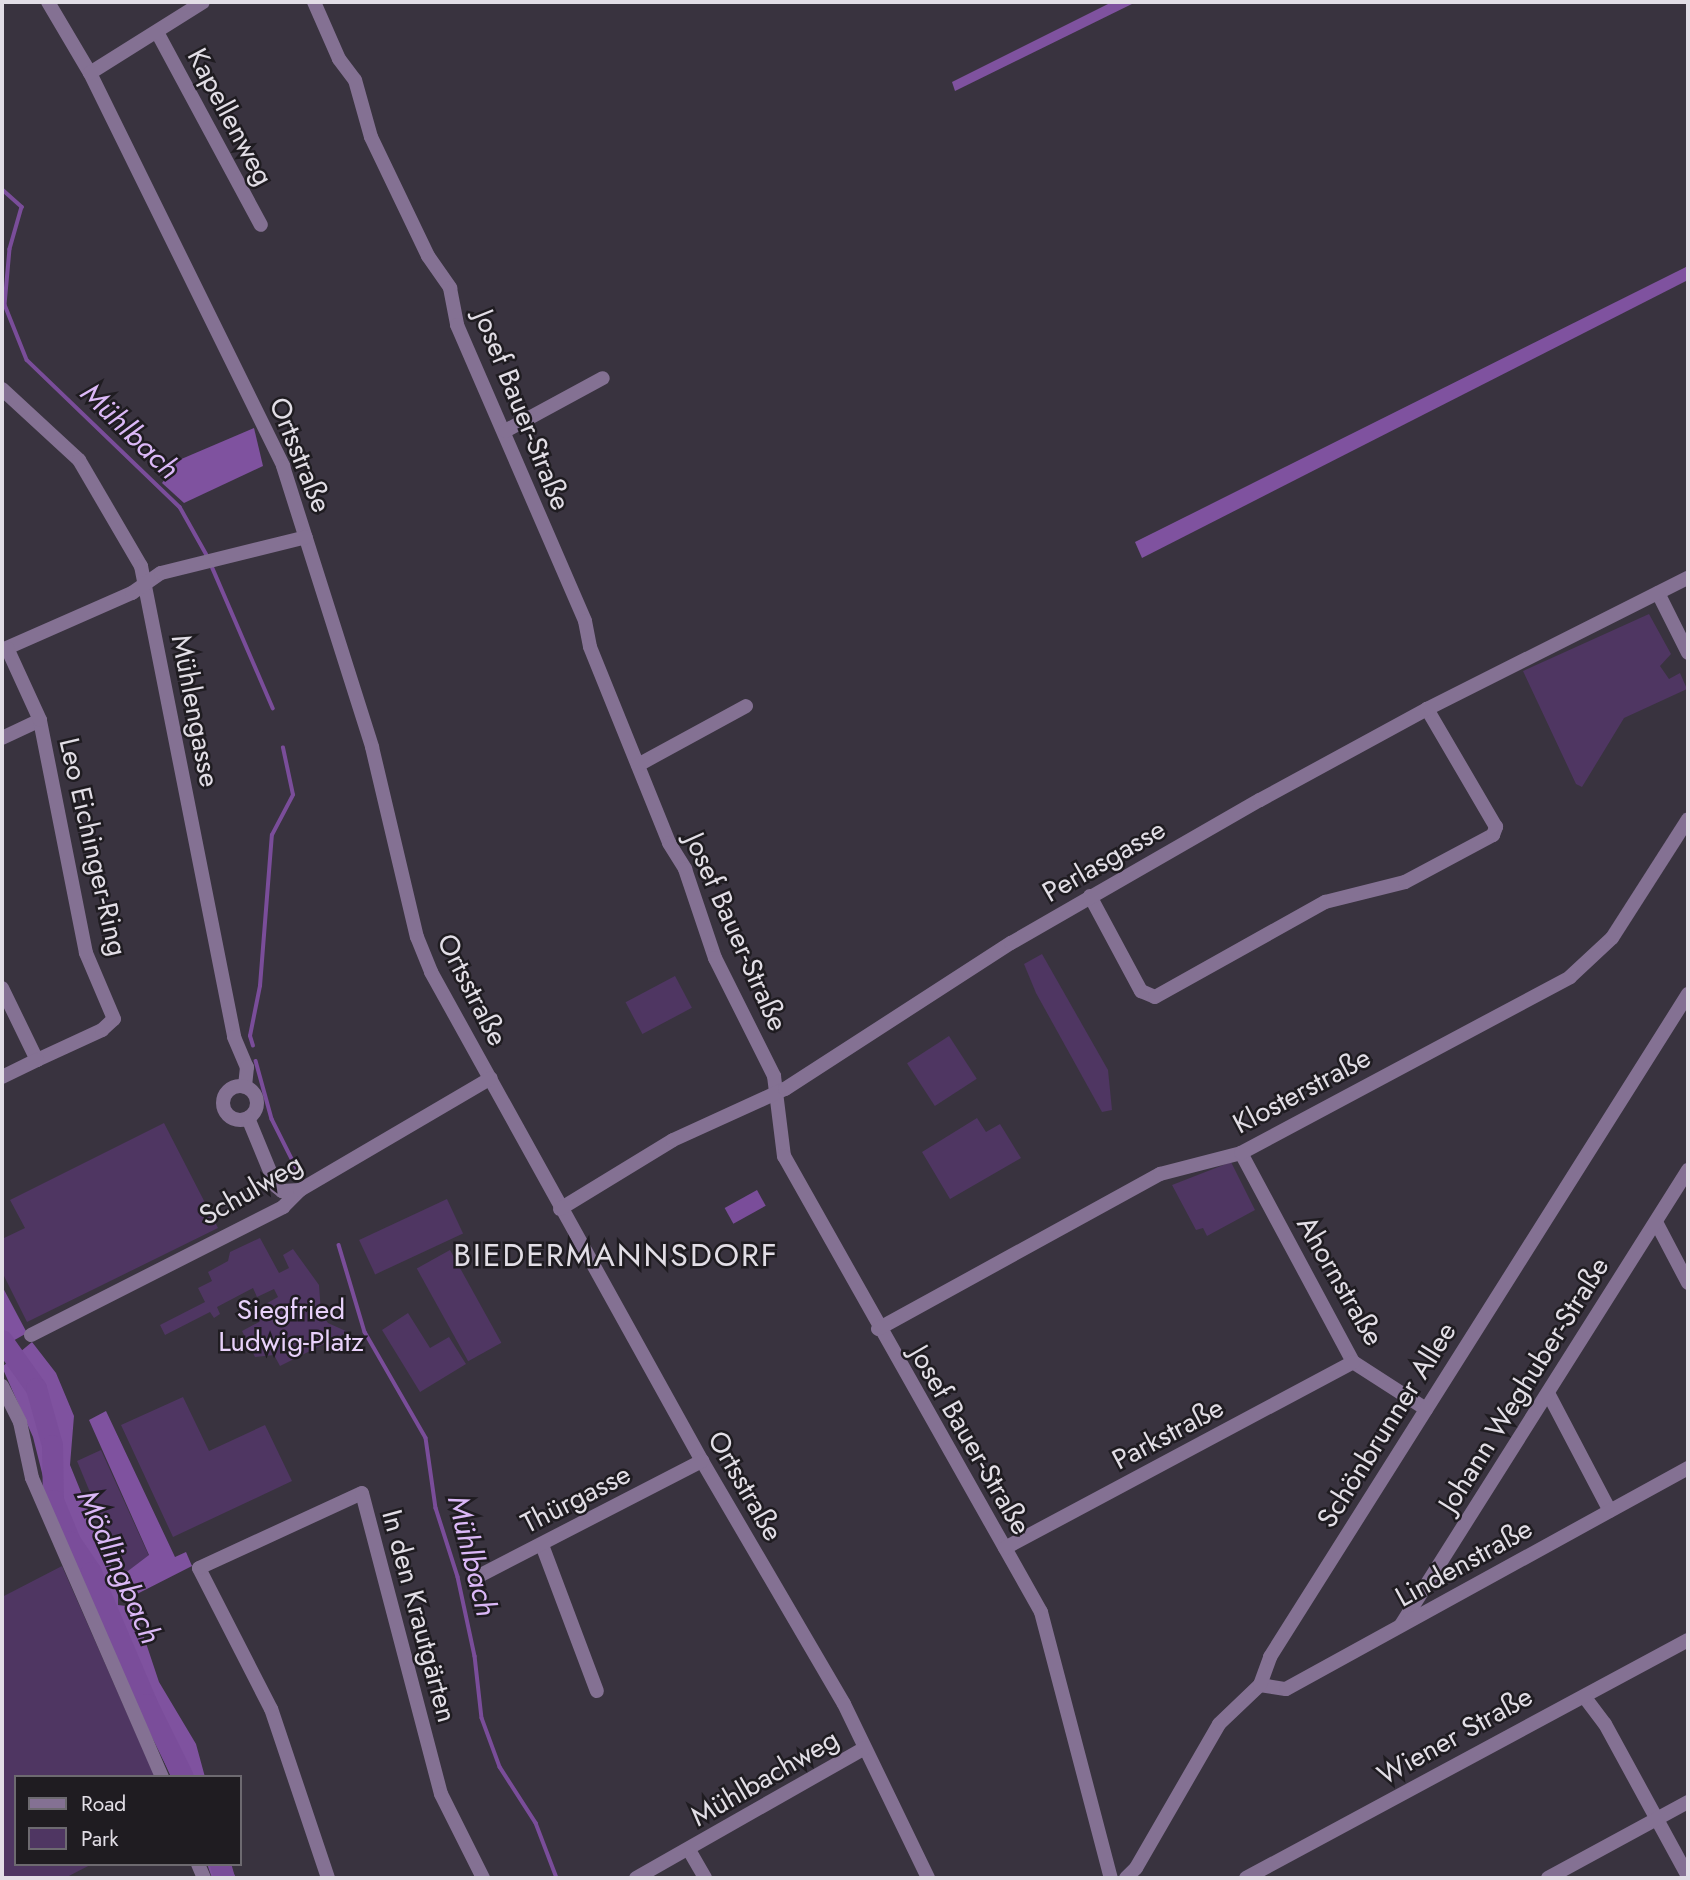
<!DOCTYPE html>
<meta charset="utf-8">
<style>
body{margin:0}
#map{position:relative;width:1690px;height:1880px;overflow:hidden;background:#39333f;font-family:Jost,sans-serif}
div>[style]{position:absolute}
.green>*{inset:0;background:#4f3662;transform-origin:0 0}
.forest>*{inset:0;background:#7f529f}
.water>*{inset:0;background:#7a4d9a;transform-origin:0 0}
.stream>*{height:3.5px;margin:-1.75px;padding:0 1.75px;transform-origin:1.75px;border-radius:1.75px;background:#7a4d9a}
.river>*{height:21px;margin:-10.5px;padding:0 10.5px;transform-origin:10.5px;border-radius:10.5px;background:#7a4d9a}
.minor>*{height:14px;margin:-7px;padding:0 7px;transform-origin:7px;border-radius:7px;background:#847193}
.minor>.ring{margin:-7px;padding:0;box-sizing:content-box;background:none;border:14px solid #847193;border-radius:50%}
span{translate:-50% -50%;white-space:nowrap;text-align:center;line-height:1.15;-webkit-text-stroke:5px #1f1c21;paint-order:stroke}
.street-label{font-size:28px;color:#e2dee6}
.park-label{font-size:28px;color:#e8d1fb}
.water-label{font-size:30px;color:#dbb8f7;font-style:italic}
.quarter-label{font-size:32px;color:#e2dee6;letter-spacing:2px}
.frame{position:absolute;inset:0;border:4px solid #e2dee6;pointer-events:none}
.legend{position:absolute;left:14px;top:1775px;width:228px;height:91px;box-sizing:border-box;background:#1f1c21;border:2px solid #6d6a70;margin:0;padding:9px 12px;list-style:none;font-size:21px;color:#e2dee6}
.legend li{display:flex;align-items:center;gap:14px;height:35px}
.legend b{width:35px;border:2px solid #6d6a70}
</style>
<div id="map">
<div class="green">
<div style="clip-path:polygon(1649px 614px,1671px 654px,1660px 666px,1669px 679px,1680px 673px,1687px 689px,1624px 718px,1582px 787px,1576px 784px,1523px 671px)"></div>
<div style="clip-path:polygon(1042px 954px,1108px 1070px,1112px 1110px,1102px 1112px,1036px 993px,1024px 964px)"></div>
<div style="left:675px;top:976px;width:36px;height:56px;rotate:62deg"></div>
<div style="left:949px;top:1036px;width:51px;height:50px;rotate:57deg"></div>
<div style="clip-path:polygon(977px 1118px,986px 1132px,1000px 1124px,1021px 1158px,950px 1199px,922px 1152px)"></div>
<div style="clip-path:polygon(164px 1123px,218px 1228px,27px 1322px,2px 1272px,2px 1239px,25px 1228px,10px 1200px)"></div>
<div style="clip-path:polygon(1231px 1162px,1255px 1210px,1207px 1236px,1203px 1228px,1196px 1230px,1172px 1185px)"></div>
<div style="left:447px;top:1199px;width:38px;height:97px;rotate:65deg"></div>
<div style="clip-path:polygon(260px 1238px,279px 1273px,289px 1268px,283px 1255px,293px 1249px,319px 1285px,321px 1313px,328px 1323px,348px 1332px,280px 1366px,274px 1355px,255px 1357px,242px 1331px,259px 1322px,253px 1311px,278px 1297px,274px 1289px,257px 1297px,253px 1288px,217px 1307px,220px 1314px,214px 1318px,210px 1312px,165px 1335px,160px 1325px,205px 1302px,198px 1288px,212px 1281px,208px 1272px,228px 1261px,230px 1252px)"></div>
<div style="left:450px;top:1250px;width:106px;height:38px;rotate:61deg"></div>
<div style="clip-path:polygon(408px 1313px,430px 1348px,449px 1337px,466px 1364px,420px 1392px,382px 1330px)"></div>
<div style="clip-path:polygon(183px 1397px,209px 1451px,265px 1425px,292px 1481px,173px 1537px,121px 1425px)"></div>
<div style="clip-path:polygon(101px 1450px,149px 1556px,124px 1574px,77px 1461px)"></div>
<div style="clip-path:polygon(62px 1566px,155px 1777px,16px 1777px,16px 1864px,92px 1864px,65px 1878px,2px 1878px,2px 1597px)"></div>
</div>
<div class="forest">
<div style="clip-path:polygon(1112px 2px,1136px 2px,955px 91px,952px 82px)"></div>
<div style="clip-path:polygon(1688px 266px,1688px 280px,1142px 558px,1135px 542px)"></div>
<div style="clip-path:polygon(254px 428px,263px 466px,184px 503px,162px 483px,179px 460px)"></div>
<div style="clip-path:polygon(2px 1286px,27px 1333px,2px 1347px)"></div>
<div style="clip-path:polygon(32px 1342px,56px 1373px,74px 1416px,70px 1465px,118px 1583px,118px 1605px,134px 1607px,159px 1682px,196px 1744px,205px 1777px,171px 1777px,50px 1505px,33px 1437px,2px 1367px)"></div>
<div style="clip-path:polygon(106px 1411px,175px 1557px,186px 1552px,192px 1566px,135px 1595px,124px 1574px,149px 1555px,89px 1420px)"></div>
<div style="clip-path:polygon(207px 1864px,229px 1864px,236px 1878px,212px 1878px)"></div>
</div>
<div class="water">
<div style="left:757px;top:1190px;width:18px;height:37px;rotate:61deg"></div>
</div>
<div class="stream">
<div style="left:2px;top:189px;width:27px;rotate:42deg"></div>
<div style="left:22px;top:207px;width:44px;rotate:105.9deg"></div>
<div style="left:10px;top:249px;width:56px;rotate:95.1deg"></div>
<div style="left:5px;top:305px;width:59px;rotate:68.2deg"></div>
<div style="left:27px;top:360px;width:212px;rotate:43.9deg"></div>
<div style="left:180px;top:507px;width:57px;rotate:60.8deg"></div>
<div style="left:211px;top:564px;width:157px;rotate:66.7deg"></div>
<div style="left:253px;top:1046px;width:10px;rotate:-107deg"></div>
<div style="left:250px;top:1036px;width:51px;rotate:-78.7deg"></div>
<div style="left:260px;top:986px;width:151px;rotate:-85.5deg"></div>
<div style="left:272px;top:835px;width:45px;rotate:-62.3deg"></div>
<div style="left:293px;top:795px;width:48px;rotate:-102deg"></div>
<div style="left:256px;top:1061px;width:60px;rotate:74.6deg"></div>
<div style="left:272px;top:1119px;width:65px;rotate:63.4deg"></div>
<div style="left:339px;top:1245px;width:91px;rotate:73.4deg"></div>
<div style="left:365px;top:1332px;width:122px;rotate:60.1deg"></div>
<div style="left:426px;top:1438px;width:71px;rotate:81.9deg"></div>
<div style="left:436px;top:1508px;width:72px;rotate:72.3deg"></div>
<div style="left:458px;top:1577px;width:81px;rotate:77.9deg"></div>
<div style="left:475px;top:1656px;width:62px;rotate:83.6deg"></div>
<div style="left:482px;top:1718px;width:52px;rotate:69.8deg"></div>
<div style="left:500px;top:1767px;width:67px;rotate:57.3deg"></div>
<div style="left:536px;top:1823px;width:59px;rotate:69.1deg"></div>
</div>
<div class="river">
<div style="left:2px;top:1340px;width:59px;rotate:54.7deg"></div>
<div style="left:36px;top:1388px;width:59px;rotate:74.3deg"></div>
<div style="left:52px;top:1445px;width:55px;rotate:89deg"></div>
<div style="left:53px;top:1500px;width:44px;rotate:67.5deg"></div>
<div style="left:70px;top:1541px;width:37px;rotate:56deg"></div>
<div style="left:91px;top:1572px;width:143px;rotate:67deg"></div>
<div style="left:147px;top:1704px;width:81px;rotate:63.7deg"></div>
<div style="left:220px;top:1864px;width:15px;rotate:74deg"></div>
</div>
<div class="minor">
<div style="left:48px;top:2px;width:82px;rotate:59.4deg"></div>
<div style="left:90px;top:73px;width:438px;rotate:63.8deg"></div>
<div style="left:283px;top:466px;width:295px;rotate:72.4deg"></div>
<div style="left:372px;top:747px;width:195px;rotate:76.7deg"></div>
<div style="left:417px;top:937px;width:38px;rotate:68deg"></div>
<div style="left:431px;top:972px;width:559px;rotate:61.01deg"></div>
<div style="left:702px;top:1461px;width:281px;rotate:59.7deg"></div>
<div style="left:844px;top:1704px;width:193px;rotate:64.2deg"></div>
<div style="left:314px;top:2px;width:62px;rotate:66.3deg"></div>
<div style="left:339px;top:59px;width:26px;rotate:53deg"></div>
<div style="left:355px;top:80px;width:59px;rotate:74.3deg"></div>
<div style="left:371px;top:137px;width:132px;rotate:64.4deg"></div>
<div style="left:428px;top:256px;width:39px;rotate:55deg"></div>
<div style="left:450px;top:288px;width:38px;rotate:79deg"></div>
<div style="left:457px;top:325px;width:322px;rotate:66.6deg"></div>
<div style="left:585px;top:621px;width:26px;rotate:79deg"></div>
<div style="left:590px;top:647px;width:211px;rotate:68deg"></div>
<div style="left:669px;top:843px;width:31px;rotate:58deg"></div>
<div style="left:685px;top:869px;width:94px;rotate:71.4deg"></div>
<div style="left:715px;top:958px;width:132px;rotate:63.4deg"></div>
<div style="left:774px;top:1076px;width:81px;rotate:82.9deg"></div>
<div style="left:784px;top:1156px;width:523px;rotate:60.59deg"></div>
<div style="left:1041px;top:1612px;width:275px;rotate:75.3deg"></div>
<div style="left:157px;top:32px;width:219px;rotate:61.7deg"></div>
<div style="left:90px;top:73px;width:133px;rotate:-32.1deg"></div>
<div style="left:2px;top:389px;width:105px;rotate:42.7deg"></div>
<div style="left:79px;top:460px;width:123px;rotate:59.7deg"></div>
<div style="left:141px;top:566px;width:480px;rotate:78.8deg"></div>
<div style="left:234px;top:1037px;width:33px;rotate:67deg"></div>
<div style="left:247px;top:1067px;width:20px;rotate:96deg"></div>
<div style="left:505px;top:431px;width:111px;rotate:-28.4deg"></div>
<div style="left:1658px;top:593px;width:67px;rotate:63.4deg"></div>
<div style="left:2px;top:650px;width:142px;rotate:-23.7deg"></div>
<div style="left:132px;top:593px;width:35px;rotate:-35deg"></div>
<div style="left:161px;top:573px;width:149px;rotate:-13.9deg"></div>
<div style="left:2px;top:738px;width:42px;rotate:-25.3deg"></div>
<div style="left:638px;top:765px;width:123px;rotate:-28.6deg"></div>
<div style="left:1090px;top:896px;width:108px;rotate:61.8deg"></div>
<div style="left:1141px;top:991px;width:15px;rotate:23deg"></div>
<div style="left:1155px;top:997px;width:195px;rotate:-29.2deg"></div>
<div style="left:1325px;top:902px;width:82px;rotate:-14deg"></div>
<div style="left:1405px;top:882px;width:100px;rotate:-28.1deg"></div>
<div style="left:1493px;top:835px;width:9px;rotate:-69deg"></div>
<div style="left:1496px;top:827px;width:137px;rotate:-120.3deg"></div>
<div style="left:2px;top:988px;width:80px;rotate:64.1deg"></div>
<div style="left:37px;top:1060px;width:72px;rotate:-24.8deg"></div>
<div style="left:102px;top:1030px;width:16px;rotate:-43deg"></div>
<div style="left:114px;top:1019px;width:72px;rotate:-113deg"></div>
<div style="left:86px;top:953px;width:237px;rotate:-101.2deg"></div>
<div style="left:40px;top:720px;width:79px;rotate:-114.6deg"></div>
<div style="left:2px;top:1077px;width:39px;rotate:-26deg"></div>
<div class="ring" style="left:223px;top:1086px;width:20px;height:20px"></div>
<div style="left:248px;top:1118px;width:74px;rotate:67.6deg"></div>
<div style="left:276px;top:1186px;width:8px;rotate:40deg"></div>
<div style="left:282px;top:1191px;width:18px;rotate:-3deg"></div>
<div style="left:1241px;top:1153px;width:237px;rotate:61.8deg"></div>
<div style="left:1353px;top:1362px;width:87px;rotate:32.8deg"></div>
<div style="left:560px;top:1209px;width:132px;rotate:-31.4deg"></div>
<div style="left:673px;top:1140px;width:123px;rotate:-24.5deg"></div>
<div style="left:785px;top:1089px;width:269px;rotate:-32.9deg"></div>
<div style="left:1011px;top:943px;width:287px;rotate:-29.9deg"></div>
<div style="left:1260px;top:800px;width:190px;rotate:-28.6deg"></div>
<div style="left:1427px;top:709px;width:292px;rotate:-26.7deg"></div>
<div style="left:1656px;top:1222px;width:69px;rotate:62.3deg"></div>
<div style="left:878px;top:1329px;width:322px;rotate:-28.8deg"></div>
<div style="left:1160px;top:1174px;width:84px;rotate:-14.5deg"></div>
<div style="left:1241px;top:1153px;width:373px;rotate:-28.1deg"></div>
<div style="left:1570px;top:977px;width:57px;rotate:-42.9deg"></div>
<div style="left:1612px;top:938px;width:141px;rotate:-57.4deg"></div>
<div style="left:31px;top:1335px;width:283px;rotate:-26.9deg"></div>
<div style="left:283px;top:1207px;width:24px;rotate:-45deg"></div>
<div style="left:300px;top:1190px;width:221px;rotate:-30.4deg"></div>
<div style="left:2px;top:1386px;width:40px;rotate:63.4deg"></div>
<div style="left:20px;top:1422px;width:57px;rotate:77.9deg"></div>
<div style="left:32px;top:1478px;width:326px;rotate:66.5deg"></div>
<div style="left:1548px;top:1393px;width:133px;rotate:62.3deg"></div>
<div style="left:542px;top:1545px;width:156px;rotate:69.4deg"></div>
<div style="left:1005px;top:1548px;width:395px;rotate:-28.1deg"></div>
<div style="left:473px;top:1579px;width:258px;rotate:-27.3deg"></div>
<div style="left:1401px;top:1625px;width:538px;rotate:-57.76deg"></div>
<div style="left:1260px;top:1685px;width:26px;rotate:9deg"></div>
<div style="left:1286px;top:1689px;width:459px;rotate:-28.8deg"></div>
<div style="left:1586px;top:1699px;width:31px;rotate:53deg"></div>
<div style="left:1605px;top:1724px;width:173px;rotate:61.4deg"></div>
<div style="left:689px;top:1850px;width:32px;rotate:60deg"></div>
<div style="left:198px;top:1864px;width:15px;rotate:67deg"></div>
<div style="left:328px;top:1878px;width:178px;rotate:-108.6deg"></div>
<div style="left:271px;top:1709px;width:158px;rotate:-117.1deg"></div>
<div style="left:199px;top:1568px;width:179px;rotate:-24.7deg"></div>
<div style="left:362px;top:1493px;width:311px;rotate:75.3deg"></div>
<div style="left:441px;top:1794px;width:94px;rotate:63.4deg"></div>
<div style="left:636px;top:1878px;width:263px;rotate:-29.6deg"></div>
<div style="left:1126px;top:1878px;width:14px;rotate:-45deg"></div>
<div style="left:1136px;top:1868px;width:166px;rotate:-60deg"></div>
<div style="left:1219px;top:1724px;width:57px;rotate:-43.6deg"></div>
<div style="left:1260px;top:1685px;width:30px;rotate:-70deg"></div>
<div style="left:1270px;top:1657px;width:784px;rotate:-57.77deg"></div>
<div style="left:1246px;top:1878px;width:502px;rotate:-28.3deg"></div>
<div style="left:1548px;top:1878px;width:159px;rotate:-28.5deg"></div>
</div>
<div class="street-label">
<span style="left:230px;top:117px;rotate:62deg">Kapellenweg</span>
<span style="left:522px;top:410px;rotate:68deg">Josef Bauer-Straße</span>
<span style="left:300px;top:455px;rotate:68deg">Ortsstraße</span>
<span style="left:195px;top:711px;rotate:79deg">Mühlengasse</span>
<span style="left:93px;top:847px;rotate:77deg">Leo Eichinger-Ring</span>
<span style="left:1104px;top:861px;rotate:-30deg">Perlasgasse</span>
<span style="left:736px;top:932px;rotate:66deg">Josef Bauer-Straße</span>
<span style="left:472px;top:990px;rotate:63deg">Ortsstraße</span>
<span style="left:1302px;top:1091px;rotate:-28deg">Klosterstraße</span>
<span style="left:251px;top:1190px;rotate:-30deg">Schulweg</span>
<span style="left:1340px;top:1281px;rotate:60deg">Ahornstraße</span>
<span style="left:1524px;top:1385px;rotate:-58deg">Johann Weghuber-Straße</span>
<span style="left:1387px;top:1425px;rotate:-58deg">Schönbrunner Allee</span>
<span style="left:1168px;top:1434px;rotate:-28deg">Parkstraße</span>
<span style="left:970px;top:1440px;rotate:60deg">Josef Bauer-Straße</span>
<span style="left:745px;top:1486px;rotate:60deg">Ortsstraße</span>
<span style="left:576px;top:1499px;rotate:-27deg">Thürgasse</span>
<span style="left:1464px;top:1563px;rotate:-29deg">Lindenstraße</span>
<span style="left:419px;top:1616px;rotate:75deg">In den Krautgärten</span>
<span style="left:1455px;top:1736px;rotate:-29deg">Wiener Straße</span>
<span style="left:765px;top:1778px;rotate:-30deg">Mühlbachweg</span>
</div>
<div class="park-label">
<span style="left:291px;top:1326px">Siegfried<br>Ludwig-Platz</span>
</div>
<div class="water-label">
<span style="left:130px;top:431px;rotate:44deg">Mühlbach</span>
<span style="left:472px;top:1556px;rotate:76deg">Mühlbach</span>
<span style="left:119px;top:1567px;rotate:66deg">Mödlingbach</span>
</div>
<div class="quarter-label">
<span style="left:616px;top:1255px">BIEDERMANNSDORF</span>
</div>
<div class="frame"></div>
<ul class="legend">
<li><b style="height:9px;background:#847193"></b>Road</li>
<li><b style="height:19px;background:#4f3662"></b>Park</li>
</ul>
</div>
